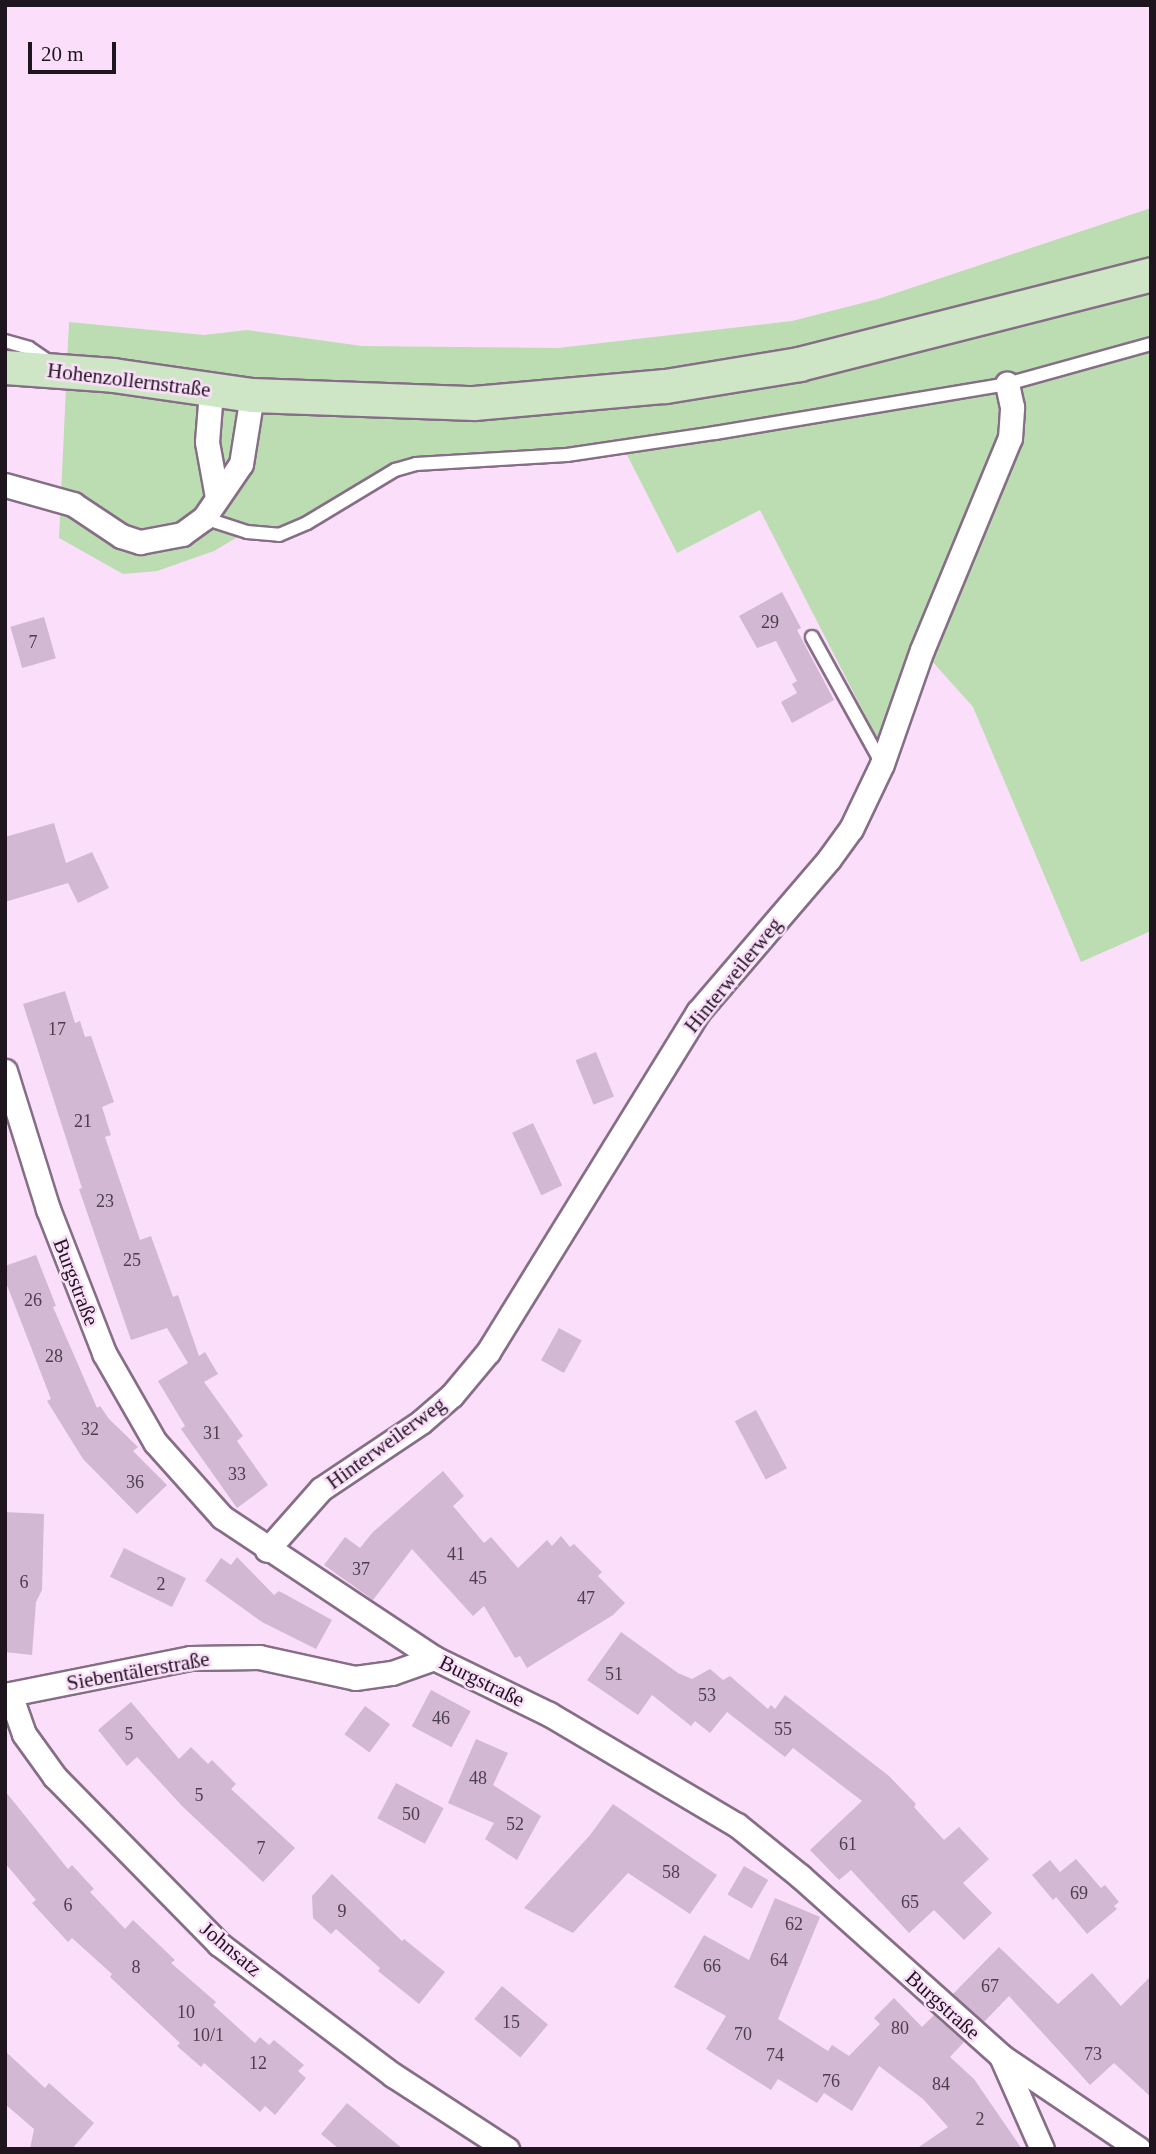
<!DOCTYPE html>
<meta charset="utf-8">
<style>
body{margin:0}
#map{position:relative;width:1156px;height:2154px;overflow:hidden;background:#fbdffa;font-family:"Times New Roman",serif}
div>[style]{position:absolute}
.green>*{inset:0;background:#bbddb1}
.building>*{inset:0;background:#d2b8d2;transform-origin:0 0}
.roads{filter:drop-shadow(2px 0 #866e86) drop-shadow(-2px 0 #866e86) drop-shadow(0 2px #866e86) drop-shadow(0 -2px #866e86)}
.lane>*{height:12px;margin:-6px;padding:0 6px;transform-origin:6px;border-radius:6px;background:#fff}
.street>*{height:23px;margin:-11.5px;padding:0 11.5px;transform-origin:11.5px;border-radius:11.5px;background:#fff}
.secondary>*{height:33px;margin:-16.5px;padding:0 16.5px;transform-origin:16.5px;border-radius:16.5px;background:#cee6c5}
span{translate:-50% -50%;white-space:nowrap;text-align:center;line-height:1.15;-webkit-text-stroke:5px #fbdffa;paint-order:stroke}
.number-label{font-size:18px;color:#4c3e4c}
.number-label span{-webkit-text-stroke-width:0}
.street-label{font-size:21px;color:#1f151f}
.frame{position:absolute;inset:0;border:7px solid #1f151f;pointer-events:none}
.scale{position:absolute;left:28px;top:42px;width:88px;height:32px;box-sizing:border-box;border:4px solid #1f151f;border-top:0;padding-left:9px;font-size:21px;line-height:24px;white-space:nowrap;color:#1f151f;-webkit-text-stroke:5px #fbdffa;paint-order:stroke}
</style>
<div id="map">
<div class="green">
<div style="clip-path:polygon(1151px 208px,1151px 931px,1081px 962px,973px 707px,923px 651px,885px 754px,760px 510px,677px 553px,623px 447px,416px 464px,279px 535px,246px 532px,214px 551px,157px 571px,123px 574px,59px 538px,69px 322px,204px 335px,247px 330px,362px 346px,558px 348px,792px 321px,878px 299px)"></div>
</div>
<div class="building">
<div style="clip-path:polygon(782px 592px,801px 628px,797px 630px,834px 700px,792px 723px,781px 702px,797px 693px,792px 684px,797px 681px,776px 641px,757px 648px,739px 616px)"></div>
<div style="left:44px;top:617px;width:43px;height:35px;rotate:74deg"></div>
<div style="clip-path:polygon(54px 823px,66px 863px,92px 852px,109px 888px,78px 903px,68px 883px,5px 902px,5px 837px)"></div>
<div style="clip-path:polygon(65px 991px,75px 1023px,80px 1021px,85px 1037px,91px 1036px,114px 1102px,102px 1107px,111px 1135px,105px 1137px,140px 1240px,151px 1236px,173px 1297px,178px 1295px,199px 1356px,205px 1352px,218px 1374px,204px 1382px,243px 1436px,237px 1441px,268px 1485px,237px 1508px,181px 1429px,185px 1426px,158px 1381px,188px 1363px,167px 1328px,131px 1340px,79px 1189px,82px 1188px,23px 1004px)"></div>
<div style="left:596px;top:1052px;width:48px;height:22px;rotate:68deg"></div>
<div style="left:533px;top:1123px;width:69px;height:23px;rotate:65deg"></div>
<div style="clip-path:polygon(36px 1255px,56px 1306px,53px 1307px,97px 1408px,100px 1406px,109px 1419px,138px 1447px,133px 1451px,167px 1485px,137px 1514px,83px 1459px,47px 1401px,51px 1399px,5px 1280px,5px 1266px)"></div>
<div style="left:559px;top:1328px;width:26px;height:37px;rotate:29deg"></div>
<div style="left:756px;top:1410px;width:66px;height:24px;rotate:62deg"></div>
<div style="clip-path:polygon(443px 1471px,464px 1496px,453px 1506px,484px 1543px,491px 1537px,518px 1568px,547px 1540px,552px 1546px,561px 1536px,570px 1547px,574px 1544px,602px 1572px,598px 1576px,625px 1603px,613px 1615px,527px 1668px,520px 1656px,515px 1658px,484px 1606px,473px 1616px,412px 1549px,373px 1600px,324px 1565px,345px 1537px,360px 1548px,373px 1532px)"></div>
<div style="clip-path:polygon(5px 1512px,44px 1514px,42px 1590px,36px 1602px,32px 1655px,5px 1652px)"></div>
<div style="left:124px;top:1548px;width:69px;height:32px;rotate:26deg"></div>
<div style="clip-path:polygon(237px 1557px,274px 1595px,279px 1591px,332px 1620px,316px 1649px,262px 1622px,205px 1581px,221px 1558px,231px 1565px)"></div>
<div style="clip-path:polygon(621px 1632px,678px 1673px,692px 1679px,710px 1669px,723px 1680px,730px 1676px,768px 1709px,771px 1705px,775px 1709px,785px 1695px,889px 1776px,916px 1804px,914px 1807px,944px 1840px,959px 1827px,989px 1859px,963px 1883px,992px 1913px,964px 1940px,934px 1910px,909px 1933px,851px 1870px,839px 1880px,810px 1850px,862px 1801px,793px 1748px,785px 1757px,727px 1712px,710px 1733px,695px 1721px,691px 1726px,652px 1695px,638px 1715px,587px 1680px)"></div>
<div style="left:431px;top:1690px;width:45px;height:41px;rotate:28deg"></div>
<div style="clip-path:polygon(131px 1702px,179px 1759px,191px 1747px,208px 1764px,212px 1760px,236px 1784px,231px 1789px,295px 1848px,263px 1882px,182px 1806px,137px 1757px,127px 1766px,98px 1730px)"></div>
<div style="left:365px;top:1706px;width:31px;height:35px;rotate:36deg"></div>
<div style="clip-path:polygon(476px 1739px,508px 1753px,493px 1785px,541px 1816px,517px 1860px,485px 1839px,494px 1823px,448px 1803px)"></div>
<div style="left:396px;top:1783px;width:54px;height:40px;rotate:28deg"></div>
<div style="clip-path:polygon(5px 1791px,68px 1869px,72px 1865px,94px 1889px,90px 1892px,125px 1929px,133px 1920px,175px 1960px,171px 1963px,216px 2002px,213px 2005px,255px 2043px,260px 2037px,269px 2045px,274px 2040px,304px 2065px,298px 2071px,306px 2078px,275px 2115px,265px 2106px,260px 2112px,204px 2063px,201px 2067px,177px 2046px,180px 2043px,110px 1977px,112px 1974px,72px 1938px,68px 1942px,32px 1903px,36px 1900px,5px 1863px)"></div>
<div style="clip-path:polygon(613px 1804px,717px 1875px,690px 1914px,628px 1873px,573px 1933px,524px 1908px,590px 1835px)"></div>
<div style="clip-path:polygon(1076px 1859px,1101px 1888px,1105px 1885px,1119px 1902px,1114px 1906px,1117px 1909px,1087px 1934px,1056px 1897px,1053px 1900px,1032px 1875px,1050px 1860px,1060px 1872px)"></div>
<div style="left:744px;top:1866px;width:28px;height:33px;rotate:30deg"></div>
<div style="clip-path:polygon(332px 1874px,402px 1941px,404px 1939px,445px 1972px,419px 2004px,378px 1971px,380px 1968px,336px 1929px,331px 1934px,313px 1918px,312px 1896px)"></div>
<div style="clip-path:polygon(775px 1898px,820px 1917px,778px 2019px,828px 2051px,832px 2045px,849px 2056px,880px 2024px,874px 2018px,894px 1998px,922px 2027px,934px 2015px,964px 2042px,950px 2057px,974px 2079px,1022px 2149px,916px 2149px,948px 2127px,923px 2099px,879px 2066px,852px 2111px,824px 2093px,817px 2103px,778px 2079px,771px 2090px,706px 2049px,726px 2016px,674px 1987px,704px 1935px,749px 1960px)"></div>
<div style="clip-path:polygon(999px 1947px,1058px 2004px,1092px 1973px,1121px 2006px,1151px 1976px,1151px 2097px,1114px 2063px,1090px 2085px,1009px 1996px,984px 2022px,953px 1994px)"></div>
<div style="left:502px;top:1986px;width:60px;height:43px;rotate:40deg"></div>
<div style="clip-path:polygon(5px 2051px,45px 2088px,49px 2083px,94px 2123px,72px 2149px,30px 2149px,34px 2129px,5px 2104px)"></div>
<div style="clip-path:polygon(347px 2103px,403px 2149px,339px 2149px,321px 2134px)"></div>
</div>
<div class="roads">
<div class="lane">
<div style="left:5px;top:341px;width:25px;rotate:16deg"></div>
<div style="left:29px;top:348px;width:23px;rotate:34deg"></div>
<div style="left:204px;top:518px;width:45px;rotate:18deg"></div>
<div style="left:247px;top:532px;width:32px;rotate:5deg"></div>
<div style="left:279px;top:535px;width:30px;rotate:-23deg"></div>
<div style="left:307px;top:523px;width:103px;rotate:-31.1deg"></div>
<div style="left:395px;top:470px;width:22px;rotate:-16deg"></div>
<div style="left:416px;top:464px;width:151px;rotate:-3.4deg"></div>
<div style="left:567px;top:455px;width:150px;rotate:-8.5deg"></div>
<div style="left:715px;top:433px;width:296px;rotate:-9.5deg"></div>
<div style="left:1007px;top:384px;width:149px;rotate:-15.5deg"></div>
<div style="left:812px;top:637px;width:145px;rotate:61.1deg"></div>
</div>
<div class="street">
<div style="left:211px;top:391px;width:51px;rotate:94.5deg"></div>
<div style="left:207px;top:442px;width:56px;rotate:79.7deg"></div>
<div style="left:5px;top:485px;width:71px;rotate:15.6deg"></div>
<div style="left:73px;top:504px;width:58px;rotate:33.7deg"></div>
<div style="left:121px;top:536px;width:20px;rotate:18deg"></div>
<div style="left:140px;top:542px;width:43px;rotate:-10.8deg"></div>
<div style="left:182px;top:534px;width:27px;rotate:-36deg"></div>
<div style="left:204px;top:518px;width:65px;rotate:-55.6deg"></div>
<div style="left:241px;top:464px;width:70px;rotate:-80.9deg"></div>
<div style="left:5px;top:1071px;width:145px;rotate:72.7deg"></div>
<div style="left:48px;top:1209px;width:155px;rotate:68.7deg"></div>
<div style="left:104px;top:1353px;width:103px;rotate:60.2deg"></div>
<div style="left:155px;top:1442px;width:101px;rotate:48.2deg"></div>
<div style="left:222px;top:1517px;width:255px;rotate:33.6deg"></div>
<div style="left:434px;top:1658px;width:128px;rotate:26deg"></div>
<div style="left:549px;top:1714px;width:218px;rotate:30.6deg"></div>
<div style="left:737px;top:1825px;width:81px;rotate:39deg"></div>
<div style="left:800px;top:1876px;width:270px;rotate:41.8deg"></div>
<div style="left:1001px;top:2056px;width:166px;rotate:34deg"></div>
<div style="left:267px;top:1550px;width:81px;rotate:-48.5deg"></div>
<div style="left:321px;top:1489px;width:120px;rotate:-33.8deg"></div>
<div style="left:421px;top:1422px;width:41px;rotate:-41.1deg"></div>
<div style="left:452px;top:1395px;width:56px;rotate:-50.1deg"></div>
<div style="left:488px;top:1352px;width:400px;rotate:-58.3deg"></div>
<div style="left:698px;top:1012px;width:201px;rotate:-49.4deg"></div>
<div style="left:829px;top:859px;width:37px;rotate:-54deg"></div>
<div style="left:851px;top:829px;width:72px;rotate:-64.5deg"></div>
<div style="left:882px;top:764px;width:121px;rotate:-70.7deg"></div>
<div style="left:922px;top:650px;width:230px;rotate:-67.5deg"></div>
<div style="left:1010px;top:438px;width:31px;rotate:-86deg"></div>
<div style="left:1012px;top:407px;width:24px;rotate:-102deg"></div>
<div style="left:10px;top:1694px;width:42px;rotate:70.7deg"></div>
<div style="left:24px;top:1734px;width:53px;rotate:54.2deg"></div>
<div style="left:55px;top:1777px;width:234px;rotate:45.5deg"></div>
<div style="left:219px;top:1944px;width:218px;rotate:37deg"></div>
<div style="left:393px;top:2075px;width:136px;rotate:33deg"></div>
<div style="left:5px;top:1695px;width:189px;rotate:-11.3deg"></div>
<div style="left:190px;top:1658px;width:69px;rotate:-0.8deg"></div>
<div style="left:259px;top:1657px;width:98px;rotate:12.3deg"></div>
<div style="left:355px;top:1678px;width:37px;rotate:-8deg"></div>
<div style="left:392px;top:1673px;width:45px;rotate:-19.7deg"></div>
<div style="left:1001px;top:2056px;width:102px;rotate:66.2deg"></div>
</div>
<div class="secondary">
<div style="left:5px;top:367px;width:108px;rotate:4.2deg"></div>
<div style="left:113px;top:375px;width:140px;rotate:8.2deg"></div>
<div style="left:252px;top:395px;width:222px;rotate:2.1deg"></div>
<div style="left:474px;top:403px;width:192px;rotate:-5.1deg"></div>
<div style="left:665px;top:386px;width:136px;rotate:-9.3deg"></div>
<div style="left:799px;top:364px;width:363px;rotate:-14.3deg"></div>
</div>
</div>
<div class="number-label">
<span style="left:770px;top:622px">29</span>
<span style="left:33px;top:642px">7</span>
<span style="left:57px;top:1029px">17</span>
<span style="left:83px;top:1121px">21</span>
<span style="left:105px;top:1201px">23</span>
<span style="left:132px;top:1260px">25</span>
<span style="left:33px;top:1300px">26</span>
<span style="left:54px;top:1356px">28</span>
<span style="left:90px;top:1429px">32</span>
<span style="left:212px;top:1433px">31</span>
<span style="left:237px;top:1474px">33</span>
<span style="left:135px;top:1482px">36</span>
<span style="left:456px;top:1554px">41</span>
<span style="left:361px;top:1569px">37</span>
<span style="left:478px;top:1578px">45</span>
<span style="left:24px;top:1582px">6</span>
<span style="left:161px;top:1584px">2</span>
<span style="left:586px;top:1598px">47</span>
<span style="left:614px;top:1674px">51</span>
<span style="left:707px;top:1695px">53</span>
<span style="left:441px;top:1718px">46</span>
<span style="left:783px;top:1729px">55</span>
<span style="left:129px;top:1734px">5</span>
<span style="left:478px;top:1778px">48</span>
<span style="left:199px;top:1795px">5</span>
<span style="left:411px;top:1814px">50</span>
<span style="left:515px;top:1824px">52</span>
<span style="left:848px;top:1844px">61</span>
<span style="left:261px;top:1848px">7</span>
<span style="left:671px;top:1872px">58</span>
<span style="left:1079px;top:1893px">69</span>
<span style="left:910px;top:1902px">65</span>
<span style="left:68px;top:1905px">6</span>
<span style="left:342px;top:1911px">9</span>
<span style="left:794px;top:1924px">62</span>
<span style="left:779px;top:1960px">64</span>
<span style="left:712px;top:1966px">66</span>
<span style="left:136px;top:1967px">8</span>
<span style="left:990px;top:1986px">67</span>
<span style="left:186px;top:2012px">10</span>
<span style="left:511px;top:2022px">15</span>
<span style="left:900px;top:2028px">80</span>
<span style="left:743px;top:2034px">70</span>
<span style="left:208px;top:2035px">10/1</span>
<span style="left:1093px;top:2054px">73</span>
<span style="left:775px;top:2055px">74</span>
<span style="left:258px;top:2063px">12</span>
<span style="left:831px;top:2081px">76</span>
<span style="left:941px;top:2084px">84</span>
<span style="left:980px;top:2119px">2</span>
</div>
<div class="street-label">
<span style="left:129px;top:380px;rotate:7deg">Hohenzollernstraße</span>
<span style="left:733px;top:975px;rotate:-51deg">Hinterweilerweg</span>
<span style="left:76px;top:1282px;rotate:69deg">Burgstraße</span>
<span style="left:386px;top:1443px;rotate:-36deg">Hinterweilerweg</span>
<span style="left:138px;top:1671px;rotate:-10deg">Siebentälerstraße</span>
<span style="left:482px;top:1681px;rotate:26deg">Burgstraße</span>
<span style="left:231px;top:1949px;rotate:40deg">Johnsatz</span>
<span style="left:943px;top:2005px;rotate:42deg">Burgstraße</span>
</div>
<div class="frame"></div>
<div class="scale">20 m</div>
</div>
